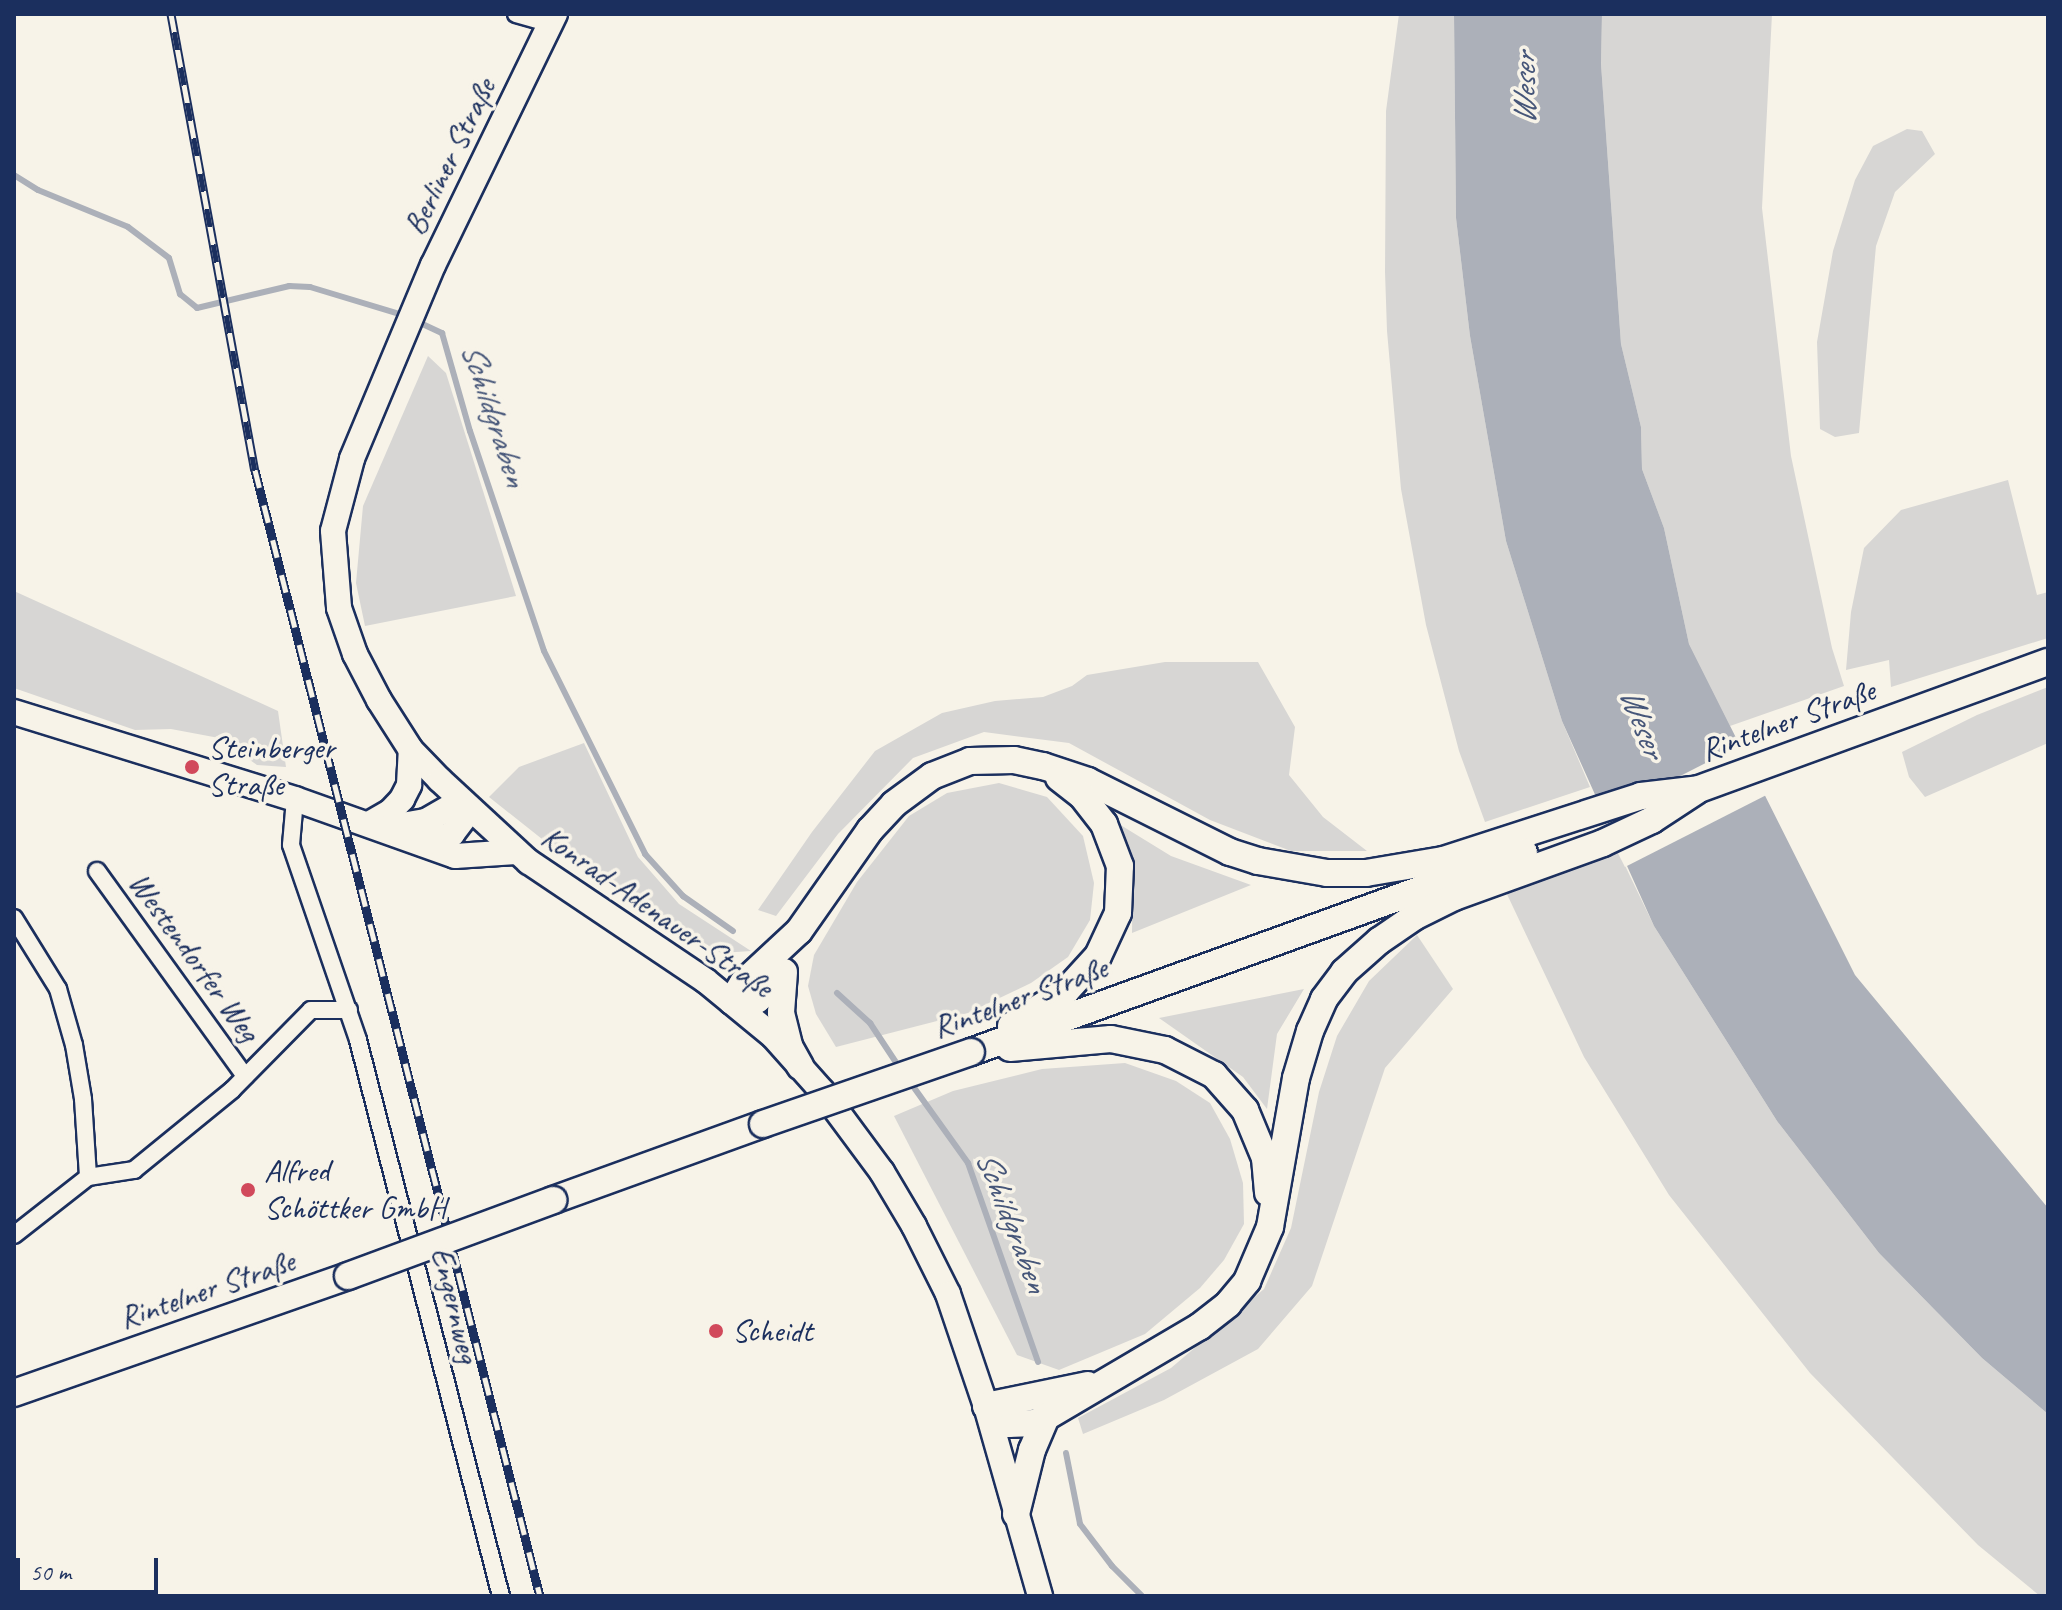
<!DOCTYPE html>
<meta charset="utf-8">
<style>
body{margin:0}
#map{position:relative;width:2062px;height:1610px;overflow:hidden;background:#f7f3e8;font-family:Caveat,sans-serif}
div>[style]{position:absolute}
.green>*{inset:0;background:#d7d6d4}
.water>*{inset:0;background:#acb0b9}
.pier>*{inset:0;background:#f7f3e8;transform-origin:0 0}
.stream>*{height:6px;margin:-3px;padding:0 3px;transform-origin:3px;border-radius:3px;background:#acb0b9}
.roads{filter:drop-shadow(2px 0 #1b2f5e) drop-shadow(-2px 0 #1b2f5e) drop-shadow(0 2px #1b2f5e) drop-shadow(0 -2px #1b2f5e)}
.street>*{height:16px;margin:-8px;padding:0 8px;transform-origin:8px;border-radius:8px;background:#f7f3e8}
.secondary>*{height:24px;margin:-12px;padding:0 12px;transform-origin:12px;border-radius:12px;background:#f7f3e8}
.primary>*{height:26px;margin:-13px;padding:0 13px;transform-origin:13px;border-radius:13px;background:#f7f3e8}
.rail>*{height:9px;margin-top:-4.5px;transform-origin:0;background:repeating-linear-gradient(90deg,#f7f3e8 0 18px,#1b2f5e 0 36px);box-sizing:border-box;border-block:2px solid #1b2f5e}
.bridges{filter:drop-shadow(2px 0 #1b2f5e) drop-shadow(-2px 0 #1b2f5e) drop-shadow(0 2px #1b2f5e) drop-shadow(0 -2px #1b2f5e)}
.primary-bridge>*{height:26px;margin:-13px;padding:0 13px;transform-origin:13px;border-radius:13px;background:#f7f3e8}
.dots>*{width:22px;height:22px;translate:-50% -50%;box-sizing:border-box;border:4px solid #f7f3e8;border-radius:50%}
span{translate:-50% -50%;white-space:nowrap;text-align:center;line-height:1.15;-webkit-text-stroke:7px #f7f3e8;paint-order:stroke}
.street-label{font-size:32px;color:#1b2f5e}
.poi-label{font-size:32px;color:#1b2f5e}
.left{translate:0 -50%;text-align:left}
.water-label{font-size:34px;color:#465679;font-style:italic}
.frame{position:absolute;inset:0;border:16px solid #1b2f5e;pointer-events:none}
.scale{position:absolute;left:16px;top:1558px;width:142px;height:36px;box-sizing:border-box;border:4px solid #1b2f5e;border-top:0;padding-left:10px;font-size:24px;line-height:28px;white-space:nowrap;color:#1b2f5e;-webkit-text-stroke:6px #f7f3e8;paint-order:stroke}
</style>
<div id="map">
<div class="green">
<div style="clip-path:polygon(1399px 14px,1454px 14px,1456px 218px,1470px 336px,1506px 541px,1562px 721px,1590px 787px,1485px 822px,1459px 751px,1426px 625px,1401px 489px,1387px 331px,1385px 272px,1386px 111px)"></div>
<div style="clip-path:polygon(1602px 14px,1772px 14px,1762px 208px,1791px 456px,1832px 648px,1844px 686px,1730px 726px,1689px 644px,1664px 528px,1642px 469px,1641px 427px,1621px 344px,1601px 64px)"></div>
<div style="clip-path:polygon(1907px 129px,1922px 131px,1935px 154px,1895px 192px,1876px 246px,1859px 433px,1835px 437px,1820px 429px,1817px 342px,1833px 251px,1855px 180px,1873px 146px)"></div>
<div style="clip-path:polygon(428px 356px,446px 373px,516px 596px,365px 626px,356px 583px,363px 506px)"></div>
<div style="clip-path:polygon(2008px 480px,2037px 595px,2048px 592px,2048px 638px,1891px 687px,1889px 660px,1846px 670px,1851px 612px,1864px 548px,1901px 510px)"></div>
<div style="clip-path:polygon(14px 591px,278px 711px,286px 767px,257px 765px,219px 738px,171px 729px,135px 730px,14px 688px)"></div>
<div style="clip-path:polygon(1165px 662px,1258px 662px,1295px 727px,1289px 775px,1323px 817px,1367px 851px,1291px 851px,1210px 820px,1069px 743px,984px 732px,913px 758px,838px 834px,776px 916px,758px 910px,812px 832px,875px 751px,942px 713px,995px 701px,1043px 697px,1072px 686px,1087px 675px)"></div>
<div style="clip-path:polygon(2048px 687px,2048px 743px,1925px 797px,1909px 777px,1902px 752px,1977px 715px)"></div>
<div style="clip-path:polygon(584px 743px,638px 857px,679px 904px,751px 951px,721px 953px,665px 920px,542px 839px,489px 797px,519px 767px)"></div>
<div style="clip-path:polygon(999px 783px,1047px 797px,1083px 836px,1094px 883px,1090px 920px,1068px 957px,1031px 983px,968px 1013px,836px 1047px,816px 1014px,808px 986px,814px 955px,857px 882px,909px 816px,947px 793px)"></div>
<div style="clip-path:polygon(1114px 821px,1171px 856px,1251px 885px,1132px 933px,1133px 857px)"></div>
<div style="clip-path:polygon(1618px 851px,1654px 926px,1777px 1121px,1879px 1253px,1982px 1358px,2048px 1414px,2048px 1596px,2040px 1596px,1978px 1545px,1810px 1373px,1669px 1195px,1584px 1057px,1505px 890px)"></div>
<div style="clip-path:polygon(1417px 935px,1453px 989px,1385px 1068px,1312px 1286px,1258px 1349px,1164px 1400px,1083px 1434px,1078px 1418px,1171px 1368px,1264px 1289px,1291px 1228px,1319px 1092px,1337px 1036px,1369px 981px)"></div>
<div style="clip-path:polygon(1304px 989px,1277px 1034px,1267px 1109px,1243px 1077px,1159px 1018px)"></div>
<div style="clip-path:polygon(1125px 1063px,1176px 1081px,1210px 1103px,1230px 1139px,1243px 1183px,1244px 1224px,1224px 1260px,1200px 1288px,1145px 1334px,1059px 1370px,1017px 1355px,894px 1116px,953px 1091px,1042px 1069px)"></div>
</div>
<div class="water">
<div style="clip-path:polygon(1454px 14px,1602px 14px,1601px 64px,1621px 344px,1641px 427px,1642px 469px,1664px 528px,1689px 644px,1855px 975px,2048px 1208px,2048px 1414px,1982px 1358px,1879px 1253px,1777px 1121px,1654px 926px,1562px 721px,1506px 541px,1470px 336px,1456px 218px)"></div>
</div>
<div class="pier">
<div style="left:1743px;top:744px;width:56px;height:161px;rotate:63deg"></div>
</div>
<div class="stream">
<div style="left:14px;top:175px;width:28px;rotate:32deg"></div>
<div style="left:38px;top:190px;width:97px;rotate:22.3deg"></div>
<div style="left:128px;top:227px;width:51px;rotate:37.1deg"></div>
<div style="left:169px;top:258px;width:38px;rotate:73deg"></div>
<div style="left:180px;top:294px;width:22px;rotate:39deg"></div>
<div style="left:197px;top:308px;width:95px;rotate:-13.4deg"></div>
<div style="left:289px;top:286px;width:21px;rotate:3deg"></div>
<div style="left:310px;top:287px;width:100px;rotate:16.8deg"></div>
<div style="left:416px;top:321px;width:29px;rotate:25deg"></div>
<div style="left:442px;top:333px;width:102px;rotate:74.1deg"></div>
<div style="left:470px;top:431px;width:232px;rotate:71.4deg"></div>
<div style="left:544px;top:651px;width:227px;rotate:63.5deg"></div>
<div style="left:645px;top:854px;width:57px;rotate:47.9deg"></div>
<div style="left:683px;top:896px;width:61px;rotate:35deg"></div>
<div style="left:837px;top:993px;width:45px;rotate:42.3deg"></div>
<div style="left:870px;top:1023px;width:56px;rotate:56.6deg"></div>
<div style="left:910px;top:1082px;width:100px;rotate:54.4deg"></div>
<div style="left:968px;top:1163px;width:211px;rotate:70.6deg"></div>
<div style="left:1066px;top:1453px;width:72px;rotate:78.8deg"></div>
<div style="left:1080px;top:1524px;width:53px;rotate:52.7deg"></div>
<div style="left:1112px;top:1566px;width:42px;rotate:45deg"></div>
</div>
<div class="roads">
<div class="street">
<div style="left:516px;top:14px;width:36px;rotate:16deg"></div>
<div style="left:295px;top:799px;width:46px;rotate:95deg"></div>
<div style="left:291px;top:845px;width:206px;rotate:71deg"></div>
<div style="left:358px;top:1040px;width:574px;rotate:75.58deg"></div>
<div style="left:97px;top:871px;width:253px;rotate:54.2deg"></div>
<div style="left:14px;top:918px;width:84px;rotate:58.2deg"></div>
<div style="left:58px;top:989px;width:58px;rotate:74.1deg"></div>
<div style="left:74px;top:1045px;width:55px;rotate:80.5deg"></div>
<div style="left:83px;top:1099px;width:78px;rotate:86.3deg"></div>
<div style="left:88px;top:1177px;width:94px;rotate:141.9deg"></div>
<div style="left:88px;top:1177px;width:47px;rotate:-8.7deg"></div>
<div style="left:134px;top:1170px;width:127px;rotate:-39.2deg"></div>
<div style="left:232px;top:1090px;width:112px;rotate:-45.4deg"></div>
<div style="left:311px;top:1010px;width:38px"></div>
</div>
<div class="secondary">
<div style="left:555px;top:14px;width:279px;rotate:115.9deg"></div>
<div style="left:433px;top:265px;width:210px;rotate:112.7deg"></div>
<div style="left:352px;top:459px;width:74px;rotate:104.8deg"></div>
<div style="left:333px;top:531px;width:77px;rotate:85.5deg"></div>
<div style="left:339px;top:608px;width:49px;rotate:70.8deg"></div>
<div style="left:355px;top:654px;width:52px;rotate:62.4deg"></div>
<div style="left:379px;top:700px;width:59px;rotate:57.4deg"></div>
<div style="left:411px;top:750px;width:42px;rotate:46deg"></div>
<div style="left:440px;top:780px;width:121px;rotate:42.7deg"></div>
<div style="left:529px;top:862px;width:213px;rotate:33.9deg"></div>
<div style="left:706px;top:981px;width:87px;rotate:39.4deg"></div>
<div style="left:773px;top:1036px;width:74px;rotate:48.3deg"></div>
<div style="left:822px;top:1091px;width:101px;rotate:53.5deg"></div>
<div style="left:882px;top:1172px;width:63px;rotate:59.3deg"></div>
<div style="left:914px;top:1226px;width:76px;rotate:63.4deg"></div>
<div style="left:948px;top:1294px;width:118px;rotate:71.3deg"></div>
<div style="left:986px;top:1406px;width:198px;rotate:74.1deg"></div>
<div style="left:14px;top:712px;width:294px;rotate:17.2deg"></div>
<div style="left:295px;top:799px;width:170px;rotate:19.6deg"></div>
<div style="left:455px;top:856px;width:61px;rotate:-3.8deg"></div>
<div style="left:369px;top:824px;width:24px;rotate:-30deg"></div>
<div style="left:390px;top:812px;width:18px;rotate:-47deg"></div>
<div style="left:402px;top:799px;width:16px;rotate:-63deg"></div>
<div style="left:409px;top:785px;width:35px;rotate:-87deg"></div>
<div style="left:385px;top:828px;width:42px;rotate:-9.7deg"></div>
<div style="left:426px;top:821px;width:39px;rotate:-30deg"></div>
<div style="left:423px;top:844px;width:31px;rotate:-19deg"></div>
<div style="left:452px;top:834px;width:30px;rotate:-53deg"></div>
</div>
<div class="primary">
<div style="left:1685px;top:794px;width:386px;rotate:-20deg"></div>
<div style="left:784px;top:972px;width:41px;rotate:94.2deg"></div>
<div style="left:781px;top:1013px;width:34px;rotate:76deg"></div>
<div style="left:789px;top:1046px;width:23px;rotate:61deg"></div>
<div style="left:782px;top:978px;width:33px;rotate:139deg"></div>
<div style="left:757px;top:1000px;width:25px;rotate:178deg"></div>
<div style="left:732px;top:1001px;width:21px;rotate:-59deg"></div>
<div style="left:743px;top:983px;width:76px;rotate:-42.9deg"></div>
<div style="left:799px;top:931px;width:123px;rotate:-54.9deg"></div>
<div style="left:870px;top:830px;width:35px;rotate:-47deg"></div>
<div style="left:894px;top:804px;width:47px;rotate:-36.4deg"></div>
<div style="left:932px;top:776px;width:41px;rotate:-21.5deg"></div>
<div style="left:970px;top:761px;width:44px;rotate:-1.3deg"></div>
<div style="left:1014px;top:760px;width:30px;rotate:12deg"></div>
<div style="left:1043px;top:766px;width:47px;rotate:18.4deg"></div>
<div style="left:1088px;top:781px;width:159px;rotate:26.6deg"></div>
<div style="left:1230px;top:852px;width:29px;rotate:18deg"></div>
<div style="left:1258px;top:861px;width:70px;rotate:9.9deg"></div>
<div style="left:1327px;top:873px;width:39px"></div>
<div style="left:1366px;top:873px;width:78px;rotate:-9.6deg"></div>
<div style="left:1443px;top:860px;width:208px;rotate:-17.9deg"></div>
<div style="left:1641px;top:796px;width:58px;rotate:-6.9deg"></div>
<div style="left:1011px;top:1026px;width:65px;rotate:-32.5deg"></div>
<div style="left:1066px;top:991px;width:47px;rotate:-47.6deg"></div>
<div style="left:1098px;top:956px;width:47px;rotate:-65.1deg"></div>
<div style="left:1118px;top:913px;width:47px;rotate:-87.6deg"></div>
<div style="left:1120px;top:866px;width:45px;rotate:-110.9deg"></div>
<div style="left:1104px;top:824px;width:37px;rotate:-128deg"></div>
<div style="left:1081px;top:795px;width:28px;rotate:-142deg"></div>
<div style="left:1010px;top:1048px;width:101px;rotate:-5.1deg"></div>
<div style="left:1111px;top:1039px;width:55px;rotate:11.5deg"></div>
<div style="left:1165px;top:1050px;width:55px;rotate:27deg"></div>
<div style="left:1214px;top:1075px;width:47px;rotate:48.5deg"></div>
<div style="left:1245px;top:1110px;width:52px;rotate:67.4deg"></div>
<div style="left:1265px;top:1158px;width:35px;rotate:85deg"></div>
<div style="left:971px;top:1052px;width:588px;rotate:-19.88deg"></div>
<div style="left:553px;top:1200px;width:223px;rotate:-19.9deg"></div>
<div style="left:14px;top:1393px;width:354px;rotate:-19.3deg"></div>
<div style="left:1046px;top:1417px;width:13px;rotate:151deg"></div>
<div style="left:1035px;top:1423px;width:27px;rotate:178deg"></div>
<div style="left:1008px;top:1424px;width:28px;rotate:-141deg"></div>
<div style="left:986px;top:1406px;width:104px;rotate:-11.6deg"></div>
<div style="left:1016px;top:1514px;width:66px;rotate:-76deg"></div>
<div style="left:1032px;top:1450px;width:36px;rotate:-67deg"></div>
<div style="left:1046px;top:1417px;width:178px;rotate:-30.5deg"></div>
<div style="left:1199px;top:1327px;width:37px;rotate:-38deg"></div>
<div style="left:1228px;top:1304px;width:30px;rotate:-50deg"></div>
<div style="left:1247px;top:1281px;width:59px;rotate:-66.9deg"></div>
<div style="left:1270px;top:1227px;width:151px;rotate:-80.1deg"></div>
<div style="left:1296px;top:1078px;width:49px;rotate:-73.4deg"></div>
<div style="left:1310px;top:1031px;width:35px;rotate:-66deg"></div>
<div style="left:1324px;top:999px;width:34px;rotate:-53deg"></div>
<div style="left:1344px;top:972px;width:47px;rotate:-41.5deg"></div>
<div style="left:1379px;top:941px;width:42px;rotate:-34.4deg"></div>
<div style="left:1414px;top:917px;width:45px;rotate:-26.6deg"></div>
<div style="left:1454px;top:897px;width:158px;rotate:-19.9deg"></div>
<div style="left:1603px;top:843px;width:54px;rotate:-25.1deg"></div>
<div style="left:1652px;top:820px;width:53px;rotate:-33.4deg"></div>
</div>
</div>
<div class="rail">
<div style="left:171px;top:14px;width:464px;rotate:79.6deg"></div>
<div style="left:255px;top:470px;width:1162px;rotate:75.8deg"></div>
</div>
<div class="bridges">
<div class="primary-bridge">
<div style="left:763px;top:1124px;width:220px;rotate:-19.1deg"></div>
<div style="left:348px;top:1276px;width:219px;rotate:-20.3deg"></div>
</div>
</div>
<div class="dots">
<div style="left:192px;top:767px;background:#d1495b"></div>
<div style="left:248px;top:1190px;background:#d1495b"></div>
<div style="left:716px;top:1331px;background:#d1495b"></div>
</div>
<div class="street-label">
<span style="left:450px;top:157px;rotate:-64deg">Berliner Straße</span>
<span style="left:1788px;top:721px;rotate:-20deg">Rintelner Straße</span>
<span style="left:657px;top:912px;rotate:35deg">Konrad-Adenauer-Straße</span>
<span style="left:194px;top:957px;rotate:54deg">Westendorfer Weg</span>
<span style="left:1020px;top:998px;rotate:-20deg">Rintelner Straße</span>
<span style="left:207px;top:1290px;rotate:-19deg">Rintelner Straße</span>
<span style="left:455px;top:1305px;rotate:76deg">Engernweg</span>
</div>
<div class="poi-label">
<span class="left" style="left:208px;top:767px">Steinberger<br>Straße</span>
<span class="left" style="left:264px;top:1190px">Alfred<br>Schöttker GmbH</span>
<span class="left" style="left:732px;top:1331px">Scheidt</span>
</div>
<div class="water-label">
<span style="left:1524px;top:89px;rotate:-90deg">Weser</span>
<span style="left:495px;top:414px;rotate:72deg">Schildgraben</span>
<span style="left:1643px;top:722px;rotate:69deg">Weser</span>
<span style="left:1013px;top:1221px;rotate:69deg">Schildgraben</span>
</div>
<div class="frame"></div>
<div class="scale">50 m</div>
</div>
